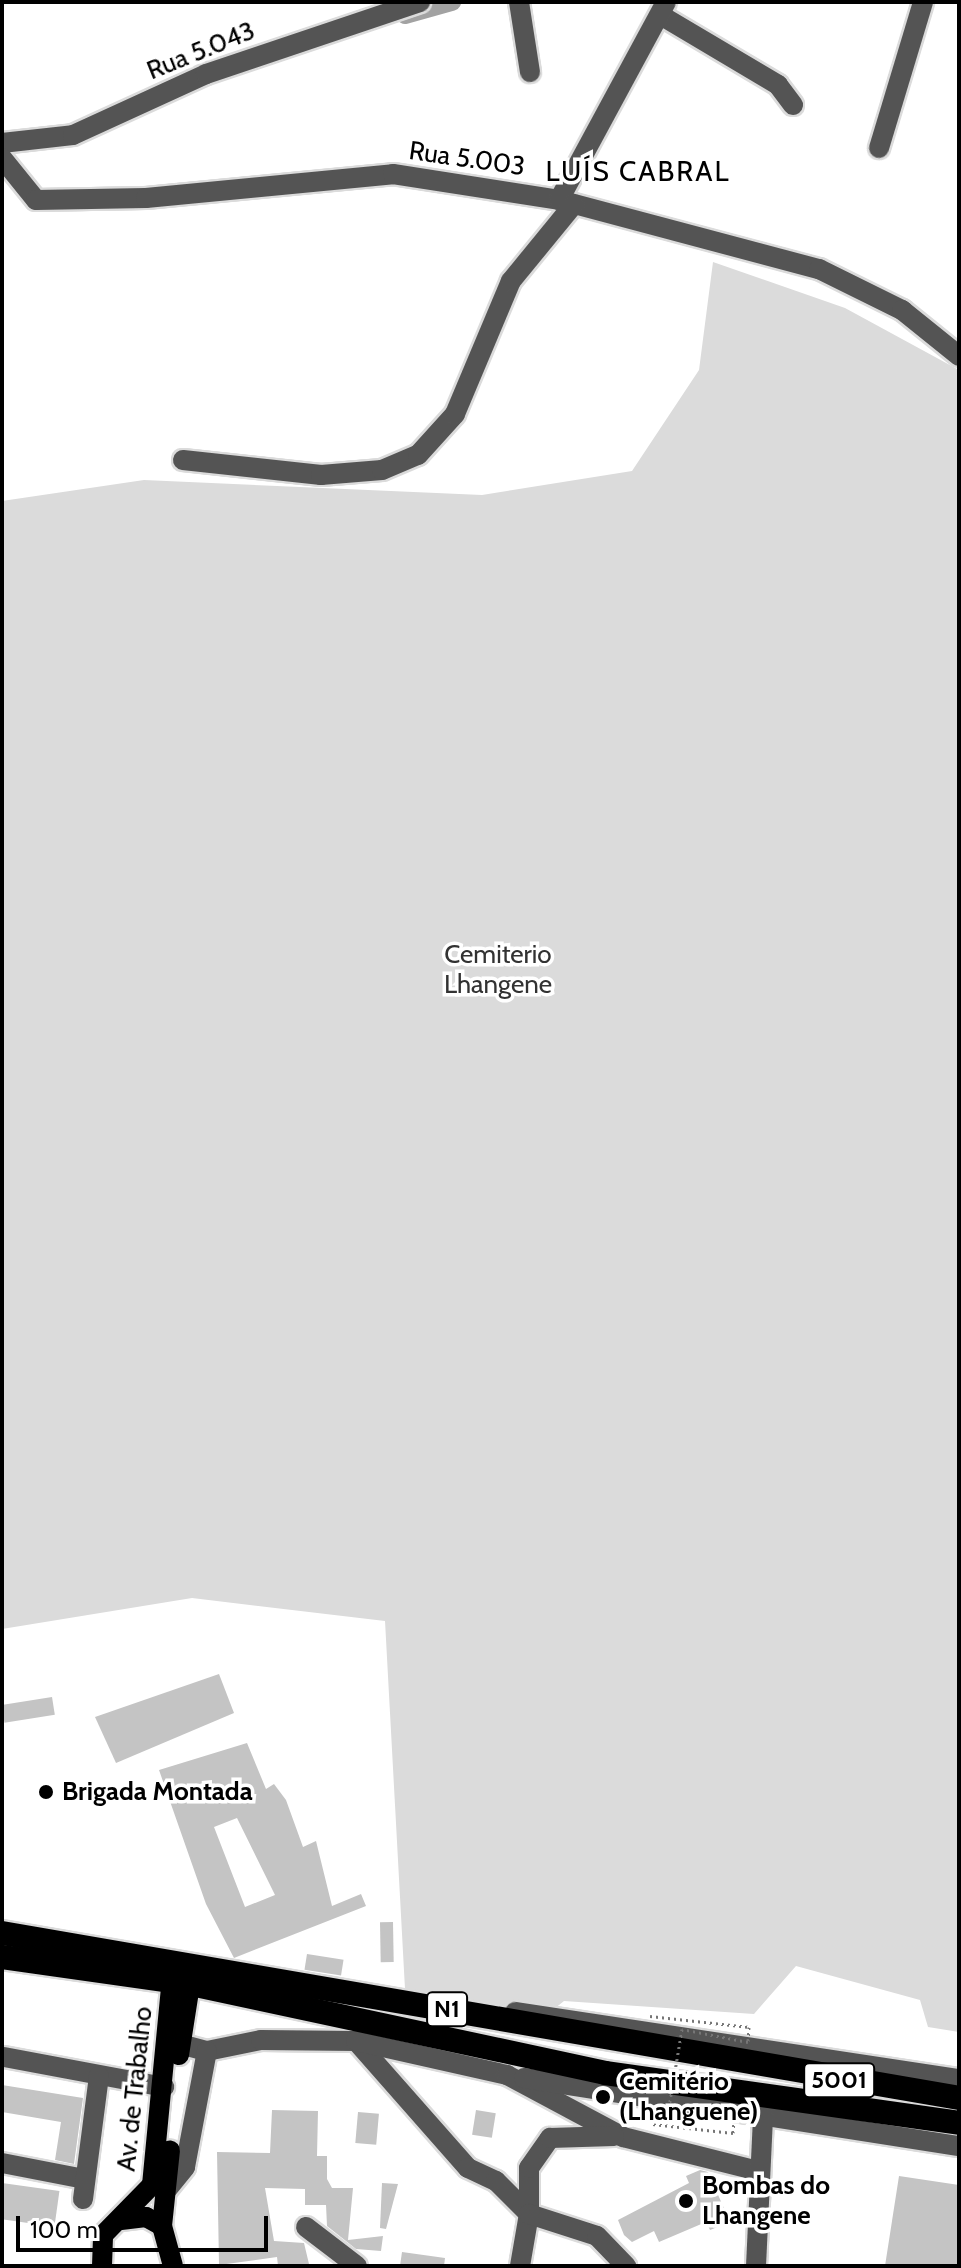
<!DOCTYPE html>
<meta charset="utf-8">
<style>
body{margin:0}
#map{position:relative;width:961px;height:2268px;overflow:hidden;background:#fff;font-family:Cabin,sans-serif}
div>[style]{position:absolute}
.green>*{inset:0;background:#dbdbdb}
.canal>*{height:18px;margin:-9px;padding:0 9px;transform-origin:9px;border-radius:9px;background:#a2a2a2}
.building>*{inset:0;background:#c4c4c4;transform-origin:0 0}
.roads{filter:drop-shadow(2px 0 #dbdbdb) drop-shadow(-2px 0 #dbdbdb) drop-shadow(0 2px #dbdbdb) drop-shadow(0 -2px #dbdbdb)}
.minor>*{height:20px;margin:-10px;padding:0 10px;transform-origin:10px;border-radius:10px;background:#545454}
.major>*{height:20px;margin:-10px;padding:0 10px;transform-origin:10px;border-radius:10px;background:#000}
.highway>*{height:24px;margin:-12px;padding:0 12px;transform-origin:12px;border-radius:12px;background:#000}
.path-bridge>*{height:3px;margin-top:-1.5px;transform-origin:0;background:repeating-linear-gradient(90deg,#767676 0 2px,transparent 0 6px)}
.dots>*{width:22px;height:22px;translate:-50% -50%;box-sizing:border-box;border:4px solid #fff;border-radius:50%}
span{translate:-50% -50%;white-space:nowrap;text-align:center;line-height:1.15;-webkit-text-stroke:7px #fff;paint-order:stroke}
.shield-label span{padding:2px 6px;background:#fff;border:2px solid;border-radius:6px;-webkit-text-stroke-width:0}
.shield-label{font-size:24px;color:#000;font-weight:700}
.street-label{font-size:26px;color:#000}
.park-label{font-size:26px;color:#323232}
.poi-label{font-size:26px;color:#000;font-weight:700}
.left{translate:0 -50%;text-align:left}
.neighbourhood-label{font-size:28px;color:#000;letter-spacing:2px}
.frame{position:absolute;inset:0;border:4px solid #000;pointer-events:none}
.scale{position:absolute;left:16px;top:2216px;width:252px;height:36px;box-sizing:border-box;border:4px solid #000;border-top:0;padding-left:10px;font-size:24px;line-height:28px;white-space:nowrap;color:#000;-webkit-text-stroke:6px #fff;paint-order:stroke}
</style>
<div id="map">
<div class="green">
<div style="clip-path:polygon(713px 262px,845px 308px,959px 370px,959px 2032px,928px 2027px,920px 2000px,796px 1966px,754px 2014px,564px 2001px,549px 2013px,405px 1989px,385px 1621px,192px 1598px,2px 1629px,2px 501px,144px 480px,482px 495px,632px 471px,699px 370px)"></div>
</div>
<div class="canal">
<div style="left:405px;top:15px;width:49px;rotate:-15.5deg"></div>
</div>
<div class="building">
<div style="clip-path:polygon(219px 1674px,234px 1713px,116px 1763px,95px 1717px)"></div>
<div style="left:52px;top:1697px;width:18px;height:51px;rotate:81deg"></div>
<div style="clip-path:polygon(evenodd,247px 1743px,266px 1789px,274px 1784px,286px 1800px,303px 1847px,316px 1841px,332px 1906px,361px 1894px,366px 1906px,234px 1958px,206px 1904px,159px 1770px,247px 1743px,237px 1818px,275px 1895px,245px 1907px,214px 1827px,237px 1818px)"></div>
<div style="left:393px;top:1922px;width:40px;height:13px;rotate:89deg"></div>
<div style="left:307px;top:1954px;width:37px;height:16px;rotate:9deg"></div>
<div style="clip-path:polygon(2px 2085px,83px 2098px,74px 2164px,55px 2160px,61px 2122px,2px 2112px)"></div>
<div style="clip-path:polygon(272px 2110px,318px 2111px,317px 2156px,327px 2156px,327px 2179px,332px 2188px,353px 2188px,348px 2240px,383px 2236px,381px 2251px,356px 2249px,327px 2226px,326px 2205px,305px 2205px,305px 2189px,265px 2188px,274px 2241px,304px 2243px,309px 2264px,278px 2266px,277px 2257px,219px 2265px,217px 2152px,270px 2153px)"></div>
<div style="left:476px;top:2110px;width:20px;height:25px;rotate:9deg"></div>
<div style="left:358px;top:2112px;width:21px;height:31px;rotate:5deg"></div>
<div style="clip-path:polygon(700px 2170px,708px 2172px,730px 2222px,710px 2230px,706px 2222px,659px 2242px,654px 2231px,632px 2242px,624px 2235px,618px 2220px,689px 2183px,686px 2176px)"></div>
<div style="clip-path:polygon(899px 2176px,959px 2185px,959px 2266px,885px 2266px)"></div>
<div style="left:2px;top:2183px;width:58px;height:36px;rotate:8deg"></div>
<div style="clip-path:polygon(382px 2183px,398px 2184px,386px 2229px,380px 2228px)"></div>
<div style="clip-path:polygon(402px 2252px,445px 2258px,444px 2266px,400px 2266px)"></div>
</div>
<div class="roads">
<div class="minor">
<div style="left:519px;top:2px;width:71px;rotate:81.1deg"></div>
<div style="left:662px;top:16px;width:135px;rotate:30.7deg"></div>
<div style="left:778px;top:85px;width:25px;rotate:53deg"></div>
<div style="left:2px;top:143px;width:71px;rotate:-6.4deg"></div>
<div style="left:73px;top:135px;width:146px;rotate:-24.6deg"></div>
<div style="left:206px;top:74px;width:226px;rotate:-18.6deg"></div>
<div style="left:879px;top:148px;width:152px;rotate:-73.2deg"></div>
<div style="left:2px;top:158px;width:54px;rotate:51deg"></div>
<div style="left:36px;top:200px;width:110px;rotate:-1deg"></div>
<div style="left:146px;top:198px;width:248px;rotate:-5.5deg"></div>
<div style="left:393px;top:174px;width:168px;rotate:8.9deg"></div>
<div style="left:559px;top:200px;width:269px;rotate:14.9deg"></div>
<div style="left:819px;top:269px;width:93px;rotate:26.3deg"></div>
<div style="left:902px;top:310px;width:73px;rotate:38.9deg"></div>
<div style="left:559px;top:200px;width:225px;rotate:-61.6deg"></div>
<div style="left:183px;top:460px;width:139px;rotate:6.2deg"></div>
<div style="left:321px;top:475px;width:61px;rotate:-4.7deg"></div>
<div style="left:382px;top:470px;width:39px;rotate:-23deg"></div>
<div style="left:418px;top:455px;width:55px;rotate:-47.9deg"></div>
<div style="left:455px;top:414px;width:144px;rotate:-67.2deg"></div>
<div style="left:511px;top:281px;width:99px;rotate:-50.7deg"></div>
<div style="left:515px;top:2012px;width:449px;rotate:8.6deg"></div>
<div style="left:356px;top:2041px;width:169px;rotate:48.6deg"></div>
<div style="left:468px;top:2168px;width:31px;rotate:25deg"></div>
<div style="left:496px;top:2181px;width:47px;rotate:45deg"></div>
<div style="left:180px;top:2044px;width:28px;rotate:15deg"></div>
<div style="left:207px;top:2051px;width:55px;rotate:-11.5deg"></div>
<div style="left:261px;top:2040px;width:95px;rotate:0.6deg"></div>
<div style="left:356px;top:2041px;width:155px;rotate:12.7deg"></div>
<div style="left:507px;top:2075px;width:132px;rotate:28.1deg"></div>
<div style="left:623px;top:2137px;width:139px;rotate:14.1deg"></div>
<div style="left:4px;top:2057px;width:163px;rotate:10.6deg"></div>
<div style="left:524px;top:2078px;width:440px;rotate:8.9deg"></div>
<div style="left:2px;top:2163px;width:84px;rotate:11deg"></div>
<div style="left:165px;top:2192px;width:32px;rotate:-51deg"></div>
<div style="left:185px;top:2167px;width:118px;rotate:-79.3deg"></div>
<div style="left:83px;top:2199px;width:124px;rotate:-82.6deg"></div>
<div style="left:529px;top:2214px;width:46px;rotate:-90deg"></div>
<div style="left:529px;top:2168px;width:37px;rotate:-55deg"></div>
<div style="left:550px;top:2138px;width:64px;rotate:-1.8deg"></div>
<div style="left:306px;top:2227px;width:64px;rotate:37.4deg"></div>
<div style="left:520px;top:2266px;width:53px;rotate:-80.2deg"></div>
<div style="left:529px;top:2214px;width:71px;rotate:17.9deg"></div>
<div style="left:597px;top:2236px;width:42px;rotate:46deg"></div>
<div style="left:756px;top:2266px;width:149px;rotate:-87.3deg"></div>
</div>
<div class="major">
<div style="left:179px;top:2055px;width:84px;rotate:-81.1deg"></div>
<div style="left:121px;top:2220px;width:25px;rotate:-7deg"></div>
<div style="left:146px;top:2217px;width:18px;rotate:29deg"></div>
<div style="left:162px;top:2226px;width:41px;rotate:74.6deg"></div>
<div style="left:162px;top:2226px;width:76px;rotate:-84deg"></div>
<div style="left:102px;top:2266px;width:31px;rotate:-88deg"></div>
<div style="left:103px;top:2235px;width:70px;rotate:-45.6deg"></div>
<div style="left:152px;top:2185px;width:219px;rotate:-84.5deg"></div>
</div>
<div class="highway">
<div style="left:2px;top:1933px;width:971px;rotate:9.78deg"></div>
<div style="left:2px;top:1957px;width:191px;rotate:8.1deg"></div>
<div style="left:191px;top:1984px;width:423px;rotate:12.1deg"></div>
<div style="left:605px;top:2073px;width:358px;rotate:8deg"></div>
</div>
</div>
<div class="path-bridge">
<div style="left:650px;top:2016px;width:100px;rotate:6.3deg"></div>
<div style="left:749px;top:2027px;width:15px;rotate:94deg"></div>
<div style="left:748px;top:2042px;width:67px;rotate:-168.9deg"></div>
<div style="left:682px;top:2029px;width:79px;rotate:99.5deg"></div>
<div style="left:669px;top:2107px;width:66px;rotate:10.5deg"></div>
<div style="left:734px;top:2119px;width:14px;rotate:94deg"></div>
<div style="left:733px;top:2133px;width:81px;rotate:-173.7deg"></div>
</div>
<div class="dots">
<div style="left:46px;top:1792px;background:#000"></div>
<div style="left:603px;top:2097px;background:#000"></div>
<div style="left:686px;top:2201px;background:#000"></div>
</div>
<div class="shield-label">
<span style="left:447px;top:2009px">N1</span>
<span style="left:839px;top:2080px">5001</span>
</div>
<div class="street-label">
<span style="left:201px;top:51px;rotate:-22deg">Rua 5.043</span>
<span style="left:467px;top:159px;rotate:8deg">Rua 5.003</span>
<span style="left:135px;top:2089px;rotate:-84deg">Av. de Trabalho</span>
</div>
<div class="park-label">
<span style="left:498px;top:970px">Cemiterio<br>Lhangene</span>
</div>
<div class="poi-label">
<span class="left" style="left:62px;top:1792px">Brigada Montada</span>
<span class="left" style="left:619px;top:2097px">Cemitério<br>(Lhanguene)</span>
<span class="left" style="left:702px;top:2201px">Bombas do<br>Lhangene</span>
</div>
<div class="neighbourhood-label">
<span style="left:638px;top:171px">LUÍS CABRAL</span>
</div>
<div class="frame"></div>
<div class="scale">100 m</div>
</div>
